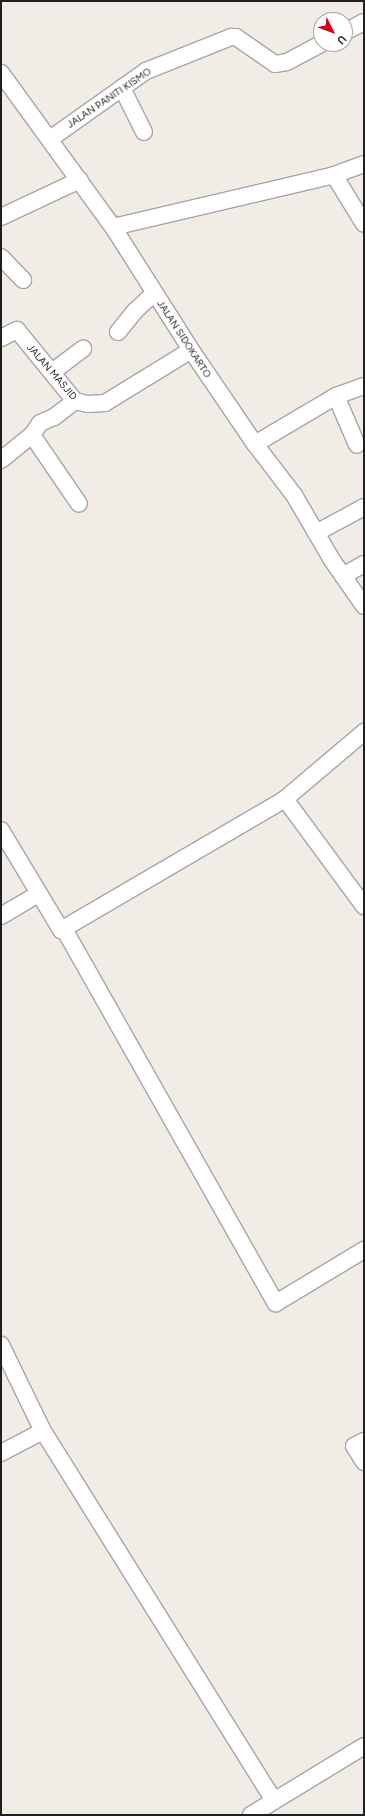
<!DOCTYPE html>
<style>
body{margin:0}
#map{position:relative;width:365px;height:1816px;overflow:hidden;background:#f1ece5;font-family:Figtree,sans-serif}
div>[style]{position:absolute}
.roads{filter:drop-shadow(1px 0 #a6a6a6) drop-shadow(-1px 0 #a6a6a6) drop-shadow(0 1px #a6a6a6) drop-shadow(0 -1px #a6a6a6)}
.minor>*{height:16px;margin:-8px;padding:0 8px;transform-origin:8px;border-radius:8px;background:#fff}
span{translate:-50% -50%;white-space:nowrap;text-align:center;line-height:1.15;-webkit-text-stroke:3px #fff;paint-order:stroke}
.street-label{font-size:10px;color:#1f1f1f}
.frame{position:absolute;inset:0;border:2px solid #1f1f1f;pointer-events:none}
.north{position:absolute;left:313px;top:12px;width:40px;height:40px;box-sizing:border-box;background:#fff;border:1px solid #a5a5a5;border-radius:50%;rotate:132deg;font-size:11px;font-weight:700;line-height:16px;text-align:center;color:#1f1f1f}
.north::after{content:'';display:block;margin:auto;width:14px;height:18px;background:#cf0013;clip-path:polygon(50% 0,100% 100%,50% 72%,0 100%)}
</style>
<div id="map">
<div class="roads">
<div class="minor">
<div style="left:345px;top:32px;width:21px;rotate:-28deg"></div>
<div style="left:1px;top:73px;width:190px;rotate:54deg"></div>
<div style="left:113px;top:227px;width:146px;rotate:57.6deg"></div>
<div style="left:191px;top:350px;width:114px;rotate:55.8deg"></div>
<div style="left:255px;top:444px;width:64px;rotate:52.6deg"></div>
<div style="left:294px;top:495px;width:75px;rotate:59.7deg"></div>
<div style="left:332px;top:560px;width:56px;rotate:55.2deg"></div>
<div style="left:122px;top:88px;width:49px;rotate:63.4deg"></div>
<div style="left:50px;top:139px;width:118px;rotate:-35.3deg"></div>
<div style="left:146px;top:71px;width:92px;rotate:-21.8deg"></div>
<div style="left:231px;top:37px;width:5px"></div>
<div style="left:236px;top:37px;width:47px;rotate:34.7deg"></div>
<div style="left:275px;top:64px;width:12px;rotate:-9deg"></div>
<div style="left:287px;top:62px;width:38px;rotate:-28deg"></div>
<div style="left:334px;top:175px;width:57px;rotate:58.5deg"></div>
<div style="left:1px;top:217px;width:87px;rotate:-25.1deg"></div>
<div style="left:113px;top:227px;width:227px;rotate:-13.2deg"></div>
<div style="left:334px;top:175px;width:32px;rotate:-20deg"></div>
<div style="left:1px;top:257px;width:32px;rotate:46deg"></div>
<div style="left:118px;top:332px;width:27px;rotate:-51deg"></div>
<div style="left:135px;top:311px;width:26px;rotate:-43deg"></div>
<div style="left:1px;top:338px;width:18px;rotate:-27deg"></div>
<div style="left:17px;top:330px;width:92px;rotate:50.8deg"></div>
<div style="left:75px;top:401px;width:13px;rotate:13deg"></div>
<div style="left:88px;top:404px;width:17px;rotate:-3deg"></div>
<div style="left:105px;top:403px;width:101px;rotate:-31.6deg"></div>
<div style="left:52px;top:372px;width:39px;rotate:-37deg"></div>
<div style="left:336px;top:396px;width:53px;rotate:66.8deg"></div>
<div style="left:32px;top:435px;width:83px;rotate:55.7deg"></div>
<div style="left:255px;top:444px;width:94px;rotate:-30.7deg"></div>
<div style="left:336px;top:396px;width:30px;rotate:-20deg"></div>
<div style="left:1px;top:460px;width:40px;rotate:-39deg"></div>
<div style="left:32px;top:435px;width:14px;rotate:-56deg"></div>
<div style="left:40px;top:423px;width:15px;rotate:-23deg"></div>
<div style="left:54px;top:417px;width:26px;rotate:-37deg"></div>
<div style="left:316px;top:533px;width:55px;rotate:-28.4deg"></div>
<div style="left:343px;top:576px;width:24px;rotate:-30deg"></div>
<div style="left:285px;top:799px;width:133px;rotate:53.6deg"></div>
<div style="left:1px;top:830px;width:117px;rotate:59deg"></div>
<div style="left:61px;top:930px;width:259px;rotate:-30.3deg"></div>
<div style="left:285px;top:799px;width:104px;rotate:-40.3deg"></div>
<div style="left:1px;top:916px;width:43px;rotate:-30.7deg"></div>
<div style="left:64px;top:929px;width:430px;rotate:60.5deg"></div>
<div style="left:276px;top:1303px;width:103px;rotate:-31.1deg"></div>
<div style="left:1px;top:1345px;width:96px;rotate:64deg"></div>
<div style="left:43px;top:1431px;width:436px;rotate:58deg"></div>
<div style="left:364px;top:1441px;width:11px;rotate:153deg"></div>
<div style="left:354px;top:1446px;width:19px;rotate:58deg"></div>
<div style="left:1px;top:1453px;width:47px;rotate:-27.6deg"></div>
<div style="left:251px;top:1815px;width:132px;rotate:-31.4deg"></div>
</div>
</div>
<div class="street-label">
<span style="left:109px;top:98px;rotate:-34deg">JALAN PANITI KISMO</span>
<span style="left:184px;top:339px;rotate:57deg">JALAN SIDOKARTO</span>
<span style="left:52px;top:372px;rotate:49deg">JALAN MASJID</span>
</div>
<div class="frame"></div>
<div class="north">U</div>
</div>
